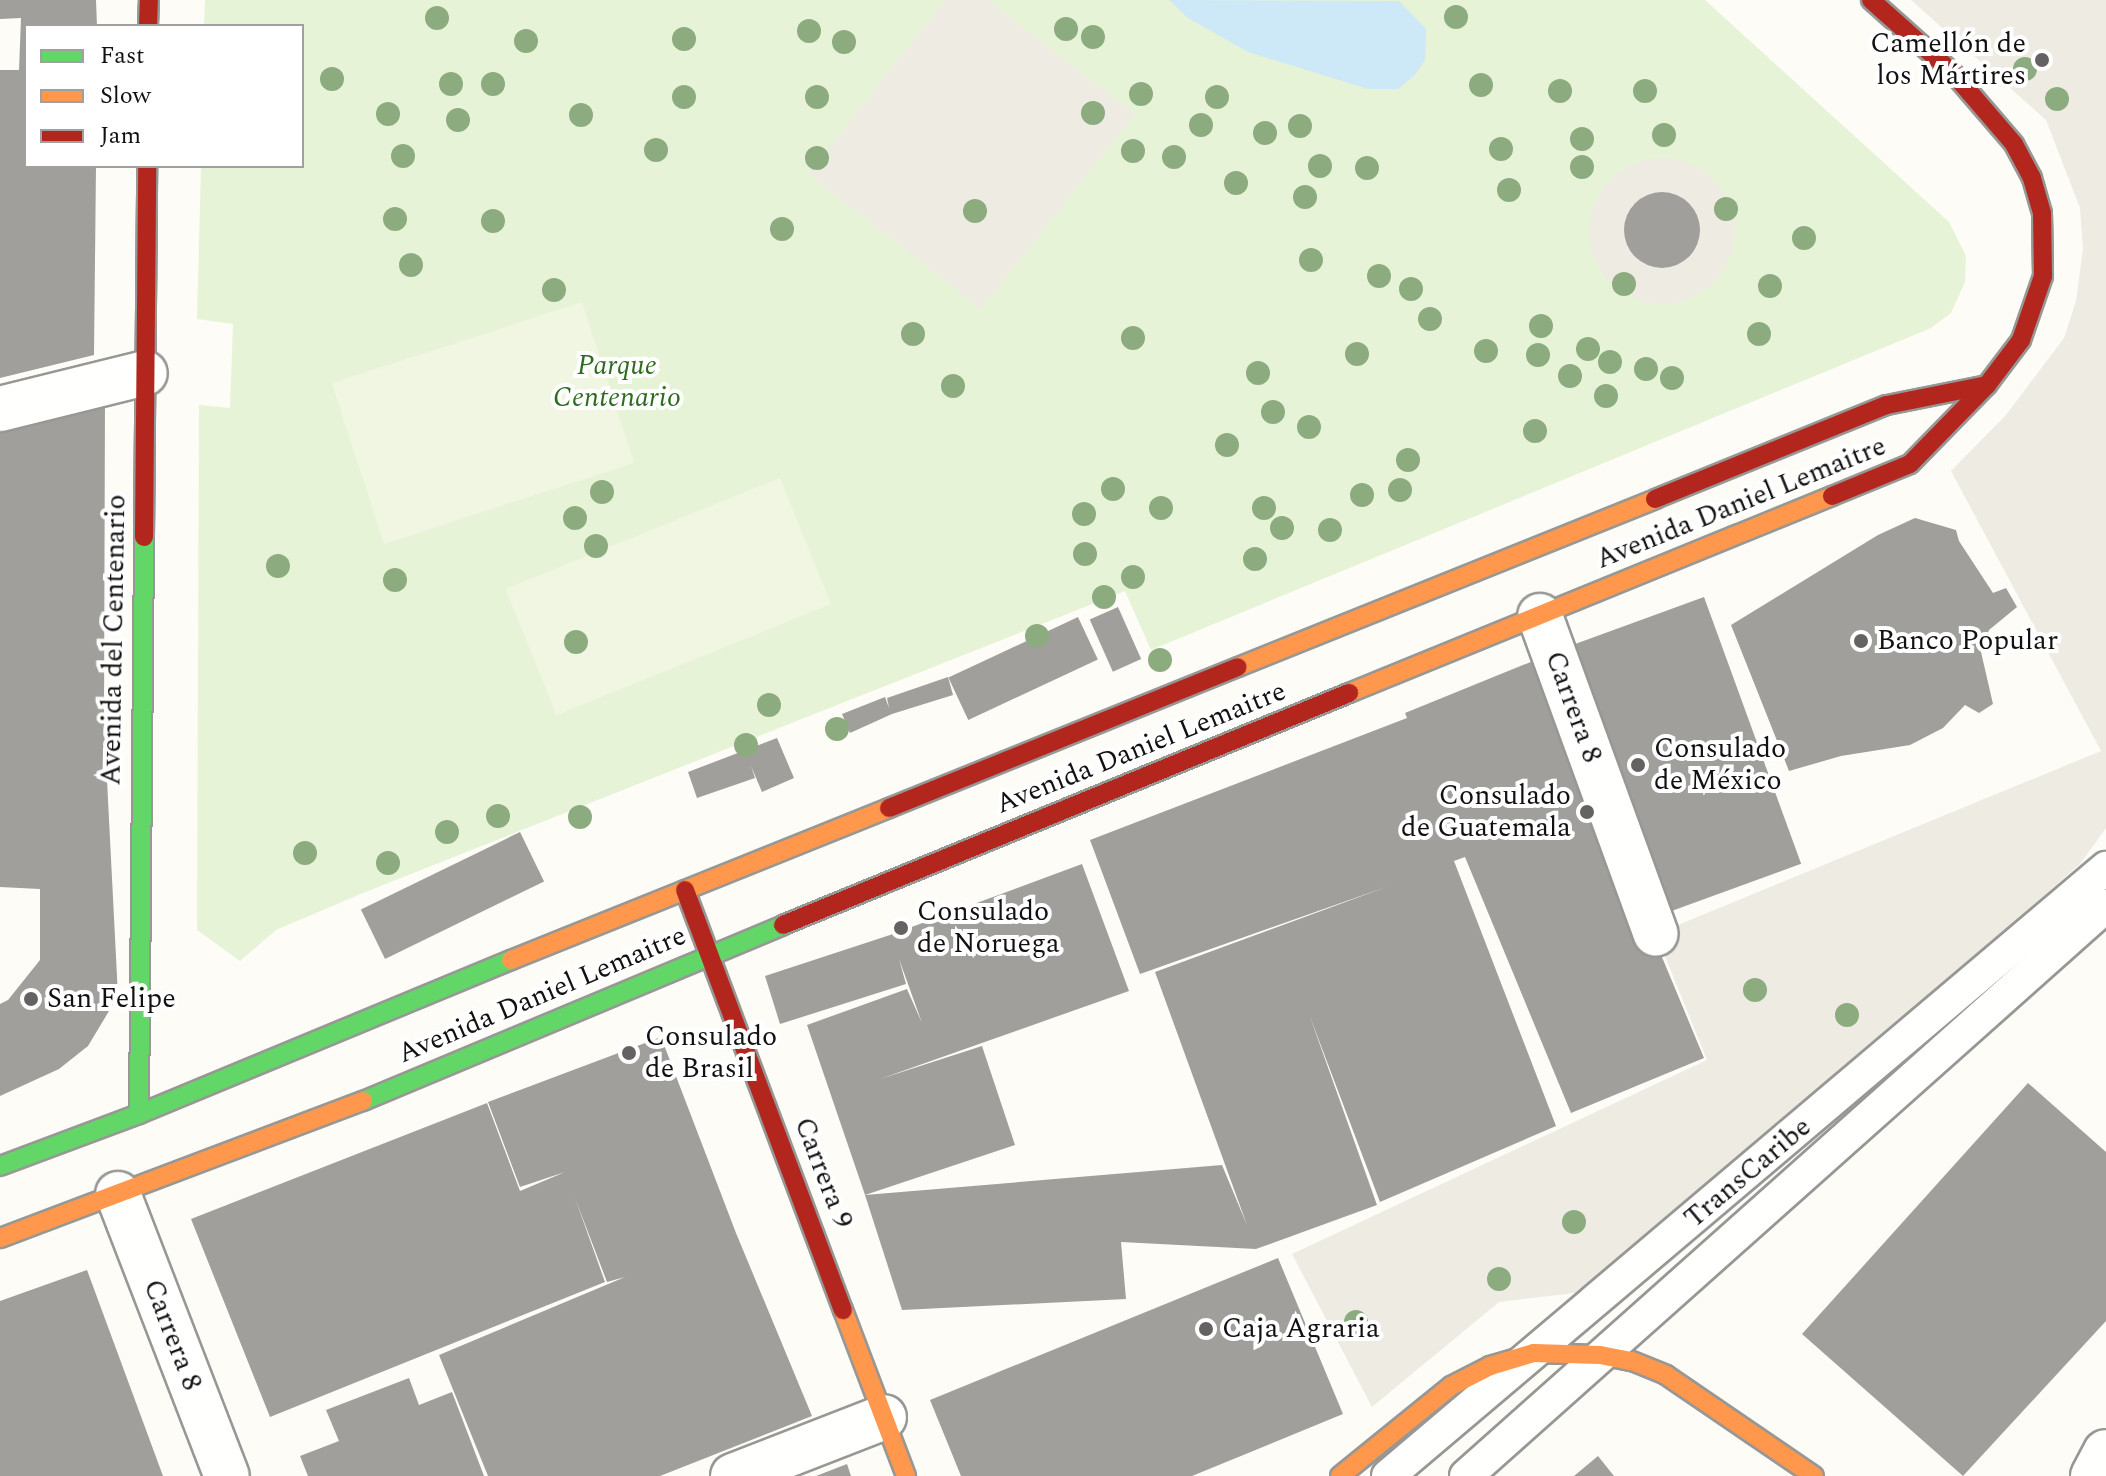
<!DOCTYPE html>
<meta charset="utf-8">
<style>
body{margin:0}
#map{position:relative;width:2106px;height:1476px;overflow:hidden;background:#fdfcf7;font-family:Spectral,serif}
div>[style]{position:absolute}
.green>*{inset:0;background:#e7f3d7}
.pitch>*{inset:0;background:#f0f6e1;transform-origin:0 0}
.plaza>*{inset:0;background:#edebe2}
.round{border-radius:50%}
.water>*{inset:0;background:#cde8f7}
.building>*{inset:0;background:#a19f9c;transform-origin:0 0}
.roads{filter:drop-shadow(2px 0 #979795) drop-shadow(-2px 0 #979795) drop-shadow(0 2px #979795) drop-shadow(0 -2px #979795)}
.lane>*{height:32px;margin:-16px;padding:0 16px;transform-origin:16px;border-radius:16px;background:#fffffe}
.street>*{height:44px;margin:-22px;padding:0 22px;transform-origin:22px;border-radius:22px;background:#fffffe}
.fast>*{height:18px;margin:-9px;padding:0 9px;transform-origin:9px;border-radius:9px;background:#63d668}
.slow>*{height:18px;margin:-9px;padding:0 9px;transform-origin:9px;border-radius:9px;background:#ff974d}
.jam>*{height:18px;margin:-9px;padding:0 9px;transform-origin:9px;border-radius:9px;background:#b3261e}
.trees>*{width:24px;height:24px;margin:-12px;border-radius:50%;background:#8cac80}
.dots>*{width:22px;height:22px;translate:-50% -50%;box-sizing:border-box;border:4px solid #fff;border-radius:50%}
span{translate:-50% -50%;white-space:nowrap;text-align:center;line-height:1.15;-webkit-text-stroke:8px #fff;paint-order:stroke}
.poi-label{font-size:28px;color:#111}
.right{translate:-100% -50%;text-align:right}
.left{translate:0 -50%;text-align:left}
.park-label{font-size:28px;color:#2f6b1f;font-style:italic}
.street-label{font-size:28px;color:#111}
.legend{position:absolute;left:24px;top:24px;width:280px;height:144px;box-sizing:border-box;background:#fff;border:2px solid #a0a0a0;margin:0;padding:10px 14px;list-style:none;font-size:24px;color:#111}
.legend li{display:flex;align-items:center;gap:16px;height:40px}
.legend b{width:40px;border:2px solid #a0a0a0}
</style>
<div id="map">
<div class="green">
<div style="clip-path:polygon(205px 0,1705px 0,1949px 222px,1966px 256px,1965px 282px,1951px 313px,1931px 328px,1151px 650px,1125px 591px,363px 893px,276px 930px,240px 961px,197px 930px,199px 405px,230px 408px,233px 324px,197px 319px,201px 166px,302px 166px,302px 26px,204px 26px)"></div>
</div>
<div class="pitch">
<div style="left:582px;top:302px;width:169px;height:263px;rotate:72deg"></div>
<div style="left:780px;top:478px;width:136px;height:296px;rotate:68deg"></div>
</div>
<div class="plaza">
<div style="clip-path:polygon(945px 0,988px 0,1135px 114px,981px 309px,808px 174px)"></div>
<div style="clip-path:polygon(1911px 0,2106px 0,2106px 828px,2080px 864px,1591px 1291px,1499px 1302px,1372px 1407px,1292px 1254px,1707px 1060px,1656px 934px,2101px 751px,1951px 471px,2006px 415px,2064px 338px,2076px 301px,2083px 249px,2080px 208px,2046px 120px)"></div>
<div class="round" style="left:1589px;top:158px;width:146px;height:146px"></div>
</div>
<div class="water">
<div style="clip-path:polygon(1169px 0,1399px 1px,1426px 29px,1425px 60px,1415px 75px,1398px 89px,1368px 89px,1248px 52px,1188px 18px)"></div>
</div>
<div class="building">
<div style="clip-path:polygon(0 0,96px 0,97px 26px,26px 26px,26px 166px,96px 166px,94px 355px,0 378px,0 70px,19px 70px,21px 18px,0 19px)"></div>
<div class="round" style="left:1624px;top:192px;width:76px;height:76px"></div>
<div style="clip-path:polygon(105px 398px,104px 721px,118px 996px,88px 1046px,59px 1069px,0 1096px,0 1004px,8px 1000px,40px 960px,40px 889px,0 887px,0 414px)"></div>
<div style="clip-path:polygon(1915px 518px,1956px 530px,1959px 541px,1993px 593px,2006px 588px,2017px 607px,1989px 630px,1981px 652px,1993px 704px,1979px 713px,1965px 705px,1943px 728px,1910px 745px,1841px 756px,1789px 771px,1731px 625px,1878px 535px)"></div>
<div style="left:1704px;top:597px;width:284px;height:159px;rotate:70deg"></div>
<div style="left:1118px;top:607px;width:57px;height:31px;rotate:66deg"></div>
<div style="left:1078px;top:617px;width:47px;height:143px;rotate:65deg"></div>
<div style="clip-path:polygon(1538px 659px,1704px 1058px,1571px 1113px,1465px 857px,1454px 861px,1556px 1126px,1380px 1202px,1309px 1014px,1377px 1205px,1256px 1249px,1121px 1242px,1126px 1299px,902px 1310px,865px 1195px,1222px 1165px,1247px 1225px,1155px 972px,1389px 886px,1140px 974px,1090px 840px,1407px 718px,1405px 713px)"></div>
<div style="clip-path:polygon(948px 677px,953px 695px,892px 714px,850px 733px,842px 714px,885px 697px,889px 708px,887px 698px)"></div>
<div style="clip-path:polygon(777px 738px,794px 778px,762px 792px,751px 766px,755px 778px,697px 798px,688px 772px)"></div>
<div style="left:520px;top:832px;width:55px;height:177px;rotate:64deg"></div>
<div style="clip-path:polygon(1082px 864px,1129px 991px,880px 1079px,982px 1046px,1015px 1145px,865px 1195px,807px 1025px,907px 989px,922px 1023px,899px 959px,906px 984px,780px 1024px,765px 976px,890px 935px)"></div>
<div style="clip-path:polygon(661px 1037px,736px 1233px,812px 1416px,660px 1476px,488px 1476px,439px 1355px,625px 1277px,607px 1282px,575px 1198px,605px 1282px,270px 1417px,191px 1219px,487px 1103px,520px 1191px,565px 1172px,520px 1187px,488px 1102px)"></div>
<div style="clip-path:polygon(2028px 1083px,2106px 1152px,2106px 1321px,1963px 1476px,1802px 1334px)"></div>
<div style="clip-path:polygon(1278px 1258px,1343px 1414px,1192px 1476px,961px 1476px,930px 1400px)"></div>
<div style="clip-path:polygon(87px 1270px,163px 1476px,0 1476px,0 1301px)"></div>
<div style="clip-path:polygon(409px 1378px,419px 1405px,452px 1392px,484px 1476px,308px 1476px,300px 1456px,339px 1441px,326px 1410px)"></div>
<div style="clip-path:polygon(1598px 1456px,1614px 1476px,1574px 1476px)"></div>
<div style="clip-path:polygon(847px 1464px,851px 1476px,816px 1476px)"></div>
</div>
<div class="roads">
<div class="lane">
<div style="left:1388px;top:1476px;width:941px;rotate:-40.26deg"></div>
<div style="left:1466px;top:1476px;width:857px;rotate:-41.69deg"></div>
</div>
<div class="street">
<div style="left:0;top:409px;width:149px;rotate:-13.9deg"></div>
<div style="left:1540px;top:616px;width:338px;rotate:70deg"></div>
<div style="left:118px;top:1194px;width:302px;rotate:68.9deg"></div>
<div style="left:733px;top:1476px;width:162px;rotate:-21.3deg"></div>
<div style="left:2093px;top:1476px;width:27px;rotate:-62deg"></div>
</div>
<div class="fast">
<div style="left:363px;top:1101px;width:455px;rotate:-22.7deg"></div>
<div style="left:139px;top:1114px;width:577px;rotate:-89.5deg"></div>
<div style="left:0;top:1166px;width:148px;rotate:-20.5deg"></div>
<div style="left:139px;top:1114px;width:403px;rotate:-22.5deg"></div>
</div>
<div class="slow">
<div style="left:1238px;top:667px;width:450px;rotate:-21.9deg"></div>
<div style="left:1349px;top:693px;width:522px;rotate:-22.19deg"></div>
<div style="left:511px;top:960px;width:407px;rotate:-21.9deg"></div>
<div style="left:0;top:1238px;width:388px;rotate:-20.7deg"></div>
<div style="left:843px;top:1310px;width:178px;rotate:69.2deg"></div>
<div style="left:1340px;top:1476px;width:143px;rotate:-39deg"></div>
<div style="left:1451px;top:1386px;width:44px;rotate:-27.1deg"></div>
<div style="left:1490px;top:1366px;width:46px;rotate:-16.5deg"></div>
<div style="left:1534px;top:1353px;width:66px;rotate:1.7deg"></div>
<div style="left:1600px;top:1355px;width:33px;rotate:11deg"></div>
<div style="left:1632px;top:1361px;width:37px;rotate:22deg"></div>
<div style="left:1666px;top:1375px;width:179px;rotate:34.3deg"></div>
</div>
<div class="jam">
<div style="left:148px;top:26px;width:26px;rotate:-88deg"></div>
<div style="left:1832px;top:496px;width:84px;rotate:-22.3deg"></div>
<div style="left:1910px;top:464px;width:110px;rotate:-45.7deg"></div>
<div style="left:1987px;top:385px;width:56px;rotate:-52.9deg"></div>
<div style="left:2021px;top:340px;width:68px;rotate:-71deg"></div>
<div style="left:2043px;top:276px;width:63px;rotate:-90.9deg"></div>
<div style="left:2042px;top:213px;width:36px;rotate:-106deg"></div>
<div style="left:2032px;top:178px;width:38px;rotate:-118deg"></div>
<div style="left:2014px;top:144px;width:94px;rotate:-130.7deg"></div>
<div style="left:1953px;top:73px;width:110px;rotate:-138.3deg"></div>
<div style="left:1655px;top:499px;width:250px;rotate:-22.1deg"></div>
<div style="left:1887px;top:405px;width:102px;rotate:-11.3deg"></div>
<div style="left:144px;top:537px;width:371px;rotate:-89.5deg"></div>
<div style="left:889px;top:808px;width:376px;rotate:-22deg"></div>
<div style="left:685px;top:890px;width:449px;rotate:69.4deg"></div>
<div style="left:783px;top:925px;width:612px;rotate:-22.29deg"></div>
</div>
</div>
<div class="trees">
<div style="left:1456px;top:17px"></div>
<div style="left:437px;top:18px"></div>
<div style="left:1066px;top:29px"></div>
<div style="left:809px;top:31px"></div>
<div style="left:1093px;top:37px"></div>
<div style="left:684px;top:39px"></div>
<div style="left:526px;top:41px"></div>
<div style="left:844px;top:42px"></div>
<div style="left:2025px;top:69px"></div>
<div style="left:332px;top:79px"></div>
<div style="left:451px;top:84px"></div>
<div style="left:493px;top:84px"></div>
<div style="left:1481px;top:85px"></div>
<div style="left:1560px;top:91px"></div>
<div style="left:1645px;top:91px"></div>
<div style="left:1141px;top:94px"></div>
<div style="left:684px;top:97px"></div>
<div style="left:817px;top:97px"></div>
<div style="left:1217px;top:97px"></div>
<div style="left:2057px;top:99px"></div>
<div style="left:1093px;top:113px"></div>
<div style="left:388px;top:114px"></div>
<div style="left:581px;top:115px"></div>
<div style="left:458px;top:120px"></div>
<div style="left:1201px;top:125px"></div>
<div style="left:1300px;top:126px"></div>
<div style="left:1265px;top:133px"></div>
<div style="left:1664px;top:135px"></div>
<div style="left:1582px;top:139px"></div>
<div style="left:1501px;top:149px"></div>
<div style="left:656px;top:150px"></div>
<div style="left:1133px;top:151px"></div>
<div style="left:403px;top:156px"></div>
<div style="left:1174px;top:157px"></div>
<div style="left:817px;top:158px"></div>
<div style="left:1320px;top:166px"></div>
<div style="left:1582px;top:167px"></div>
<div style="left:1367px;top:168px"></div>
<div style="left:1236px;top:183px"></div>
<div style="left:1509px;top:190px"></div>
<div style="left:1305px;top:197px"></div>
<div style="left:1726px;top:209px"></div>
<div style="left:975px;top:211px"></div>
<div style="left:395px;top:219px"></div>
<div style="left:493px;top:221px"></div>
<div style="left:782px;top:229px"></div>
<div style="left:1804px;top:238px"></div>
<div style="left:1311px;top:260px"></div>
<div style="left:411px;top:265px"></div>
<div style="left:1379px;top:276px"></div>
<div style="left:1624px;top:284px"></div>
<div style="left:1770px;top:286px"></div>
<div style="left:1411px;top:289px"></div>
<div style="left:554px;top:290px"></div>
<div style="left:1430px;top:319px"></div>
<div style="left:1541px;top:326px"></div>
<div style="left:913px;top:334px"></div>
<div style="left:1759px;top:334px"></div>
<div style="left:1133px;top:338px"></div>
<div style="left:1588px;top:349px"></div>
<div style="left:1486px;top:351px"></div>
<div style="left:1357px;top:354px"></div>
<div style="left:1538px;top:355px"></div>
<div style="left:1610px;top:362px"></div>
<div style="left:1646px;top:369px"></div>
<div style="left:1258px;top:373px"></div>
<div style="left:1570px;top:376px"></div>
<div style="left:1672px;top:378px"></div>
<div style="left:953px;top:386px"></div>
<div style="left:1606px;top:396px"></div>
<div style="left:1273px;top:412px"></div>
<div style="left:1309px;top:427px"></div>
<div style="left:1535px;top:431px"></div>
<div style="left:1227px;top:445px"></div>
<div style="left:1408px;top:460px"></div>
<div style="left:1113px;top:489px"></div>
<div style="left:1400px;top:490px"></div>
<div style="left:602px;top:492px"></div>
<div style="left:1362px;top:495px"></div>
<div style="left:1161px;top:508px"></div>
<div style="left:1264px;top:508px"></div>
<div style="left:1084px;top:514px"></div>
<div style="left:575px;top:518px"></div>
<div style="left:1282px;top:528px"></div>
<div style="left:1330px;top:530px"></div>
<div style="left:596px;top:546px"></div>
<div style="left:1085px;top:554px"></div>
<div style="left:1255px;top:559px"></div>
<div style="left:278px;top:566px"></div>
<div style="left:1133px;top:577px"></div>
<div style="left:395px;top:580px"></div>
<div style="left:1104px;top:597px"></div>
<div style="left:1037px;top:636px"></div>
<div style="left:576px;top:642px"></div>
<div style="left:1160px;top:660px"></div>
<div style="left:769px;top:705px"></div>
<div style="left:837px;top:729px"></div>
<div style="left:746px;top:745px"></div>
<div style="left:498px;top:816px"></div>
<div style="left:580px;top:817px"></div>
<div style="left:447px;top:832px"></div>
<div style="left:305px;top:853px"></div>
<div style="left:388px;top:863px"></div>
<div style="left:1755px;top:990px"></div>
<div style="left:1847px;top:1015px"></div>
<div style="left:1574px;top:1222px"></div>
<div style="left:1499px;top:1279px"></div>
<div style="left:1356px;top:1322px"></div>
</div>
<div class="dots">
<div style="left:2042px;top:60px;background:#646362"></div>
<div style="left:1861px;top:641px;background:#646362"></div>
<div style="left:1638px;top:765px;background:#646362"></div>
<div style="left:1587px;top:812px;background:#646362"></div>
<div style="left:901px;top:928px;background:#646362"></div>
<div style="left:31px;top:999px;background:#646362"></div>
<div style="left:629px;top:1053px;background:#646362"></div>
<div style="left:1206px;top:1329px;background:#646362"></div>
</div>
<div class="poi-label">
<span class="right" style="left:2026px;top:60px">Camellón de<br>los Mártires</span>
<span class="left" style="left:1877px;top:641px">Banco Popular</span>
<span class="left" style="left:1654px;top:765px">Consulado<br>de México</span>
<span class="right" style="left:1571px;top:812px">Consulado<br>de Guatemala</span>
<span class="left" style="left:917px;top:928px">Consulado<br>de Noruega</span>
<span class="left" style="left:47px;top:999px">San Felipe</span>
<span class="left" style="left:645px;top:1053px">Consulado<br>de Brasil</span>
<span class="left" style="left:1222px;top:1329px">Caja Agraria</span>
</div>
<div class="park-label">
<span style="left:617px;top:382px">Parque<br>Centenario</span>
</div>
<div class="street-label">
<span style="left:1741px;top:503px;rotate:-22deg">Avenida Daniel Lemaitre</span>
<span style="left:114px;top:640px;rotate:-89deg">Avenida del Centenario</span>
<span style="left:1573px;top:707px;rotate:70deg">Carrera 8</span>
<span style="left:1141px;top:748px;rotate:-22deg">Avenida Daniel Lemaitre</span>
<span style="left:542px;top:995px;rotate:-23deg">Avenida Daniel Lemaitre</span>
<span style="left:823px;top:1173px;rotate:69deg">Carrera 9</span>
<span style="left:1748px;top:1173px;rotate:-40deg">TransCaribe</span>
<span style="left:172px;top:1335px;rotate:69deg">Carrera 8</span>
</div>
<ul class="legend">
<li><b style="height:10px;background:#63d668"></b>Fast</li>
<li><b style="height:10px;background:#ff974d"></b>Slow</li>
<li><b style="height:10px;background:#b3261e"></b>Jam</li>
</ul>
</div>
